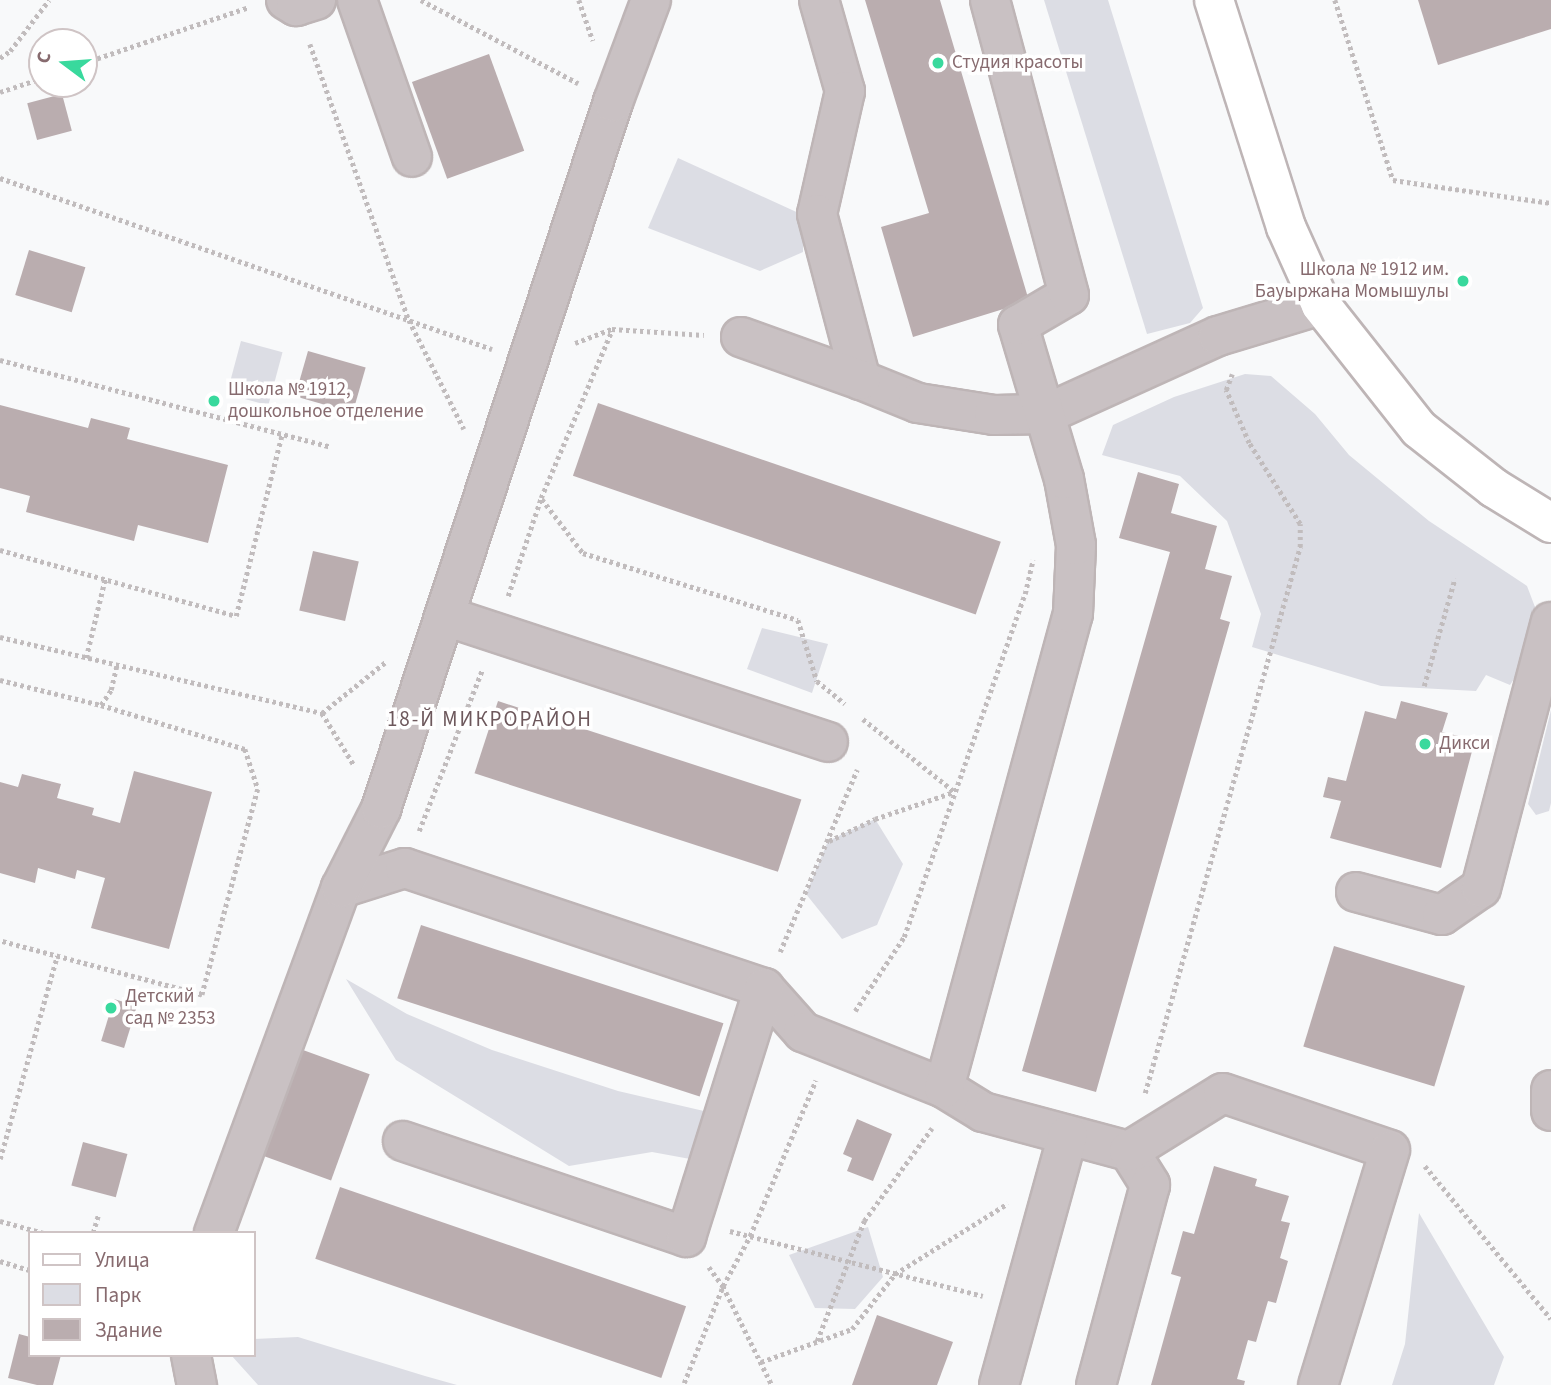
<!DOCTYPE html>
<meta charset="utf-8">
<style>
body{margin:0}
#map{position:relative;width:1551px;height:1385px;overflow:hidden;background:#f8f9fa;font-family:"Source Sans 3",sans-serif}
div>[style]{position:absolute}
.green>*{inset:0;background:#dcdde4;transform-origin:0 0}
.building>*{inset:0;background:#baadaf;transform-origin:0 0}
.path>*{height:4.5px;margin-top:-2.25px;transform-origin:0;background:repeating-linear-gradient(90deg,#c1bcbd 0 3.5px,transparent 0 7px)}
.roads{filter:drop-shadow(2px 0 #beb5b6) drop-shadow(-2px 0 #beb5b6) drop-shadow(0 2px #beb5b6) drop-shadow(0 -2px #beb5b6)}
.minor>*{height:38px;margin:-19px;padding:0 19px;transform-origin:19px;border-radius:19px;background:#c9c1c3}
.major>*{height:38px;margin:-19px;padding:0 19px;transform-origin:19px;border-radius:19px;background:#fff}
.dots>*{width:19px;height:19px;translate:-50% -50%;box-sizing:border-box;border:4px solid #fff;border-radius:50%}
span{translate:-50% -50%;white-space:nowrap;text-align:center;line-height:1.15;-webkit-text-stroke:7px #fff;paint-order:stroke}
.poi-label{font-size:19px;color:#876b6f}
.left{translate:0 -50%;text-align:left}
.right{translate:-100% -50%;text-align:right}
.neighbourhood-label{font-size:21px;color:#6d585c;letter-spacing:2px}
.legend{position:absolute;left:28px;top:1231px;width:228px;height:126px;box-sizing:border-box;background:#fff;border:2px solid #cfc4c5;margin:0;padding:9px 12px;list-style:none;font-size:21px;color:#876b6f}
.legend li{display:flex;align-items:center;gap:14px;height:35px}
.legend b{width:35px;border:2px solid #cfc4c5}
.north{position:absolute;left:28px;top:28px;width:70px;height:70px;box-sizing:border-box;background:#fff;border:2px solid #cfc4c5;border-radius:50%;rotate:286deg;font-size:19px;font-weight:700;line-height:28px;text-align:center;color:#876b6f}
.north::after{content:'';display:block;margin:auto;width:24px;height:32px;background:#39d99d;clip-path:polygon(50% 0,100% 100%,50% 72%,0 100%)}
</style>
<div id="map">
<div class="green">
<div style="clip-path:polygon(1044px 0,1108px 0,1203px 308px,1190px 323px,1147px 334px)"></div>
<div style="clip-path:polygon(678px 158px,803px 215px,803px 252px,760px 271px,648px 228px)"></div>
<div style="left:241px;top:341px;width:43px;height:55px;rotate:15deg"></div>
<div style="clip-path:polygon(1245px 374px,1271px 376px,1315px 414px,1349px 455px,1429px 521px,1527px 586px,1535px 607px,1522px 667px,1510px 685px,1486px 675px,1476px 691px,1381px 686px,1252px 647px,1261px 614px,1227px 521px,1180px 476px,1102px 455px,1113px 425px,1174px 397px)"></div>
<div style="clip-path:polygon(762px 628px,828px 644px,812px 693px,747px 669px)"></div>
<div style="clip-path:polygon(1551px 710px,1551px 803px,1549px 811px,1536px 815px,1528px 804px)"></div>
<div style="clip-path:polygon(875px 819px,903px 864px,877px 925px,842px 939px,806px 894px,828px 841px)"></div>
<div style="clip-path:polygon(346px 979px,407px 1014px,492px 1050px,618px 1091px,721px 1115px,712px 1163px,652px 1152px,569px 1166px,396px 1060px)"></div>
<div style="clip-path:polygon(1419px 1213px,1504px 1357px,1494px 1385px,1392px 1385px,1405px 1344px)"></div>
<div style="clip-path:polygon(868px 1227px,883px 1277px,855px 1309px,815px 1308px,789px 1255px)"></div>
<div style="clip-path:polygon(298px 1337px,425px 1376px,457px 1385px,258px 1385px,231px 1355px,254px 1355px,254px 1339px)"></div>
</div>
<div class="building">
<div style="clip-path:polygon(865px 0,940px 0,1029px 301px,913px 337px,881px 227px,929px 213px)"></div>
<div style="clip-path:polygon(1418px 0,1551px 0,1551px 29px,1438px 65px)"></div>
<div style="left:489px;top:54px;width:103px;height:82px;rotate:70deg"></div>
<div style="left:62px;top:94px;width:38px;height:36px;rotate:75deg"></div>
<div style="left:29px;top:250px;width:59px;height:47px;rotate:17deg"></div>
<div style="left:308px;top:351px;width:60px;height:47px;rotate:16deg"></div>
<div style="left:598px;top:403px;width:426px;height:77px;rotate:19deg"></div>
<div style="clip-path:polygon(0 405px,88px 428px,91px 418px,130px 428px,127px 439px,228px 465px,208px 543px,138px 525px,134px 541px,26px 512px,30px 496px,0 488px)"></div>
<div style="clip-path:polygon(1138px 472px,1179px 484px,1171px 513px,1217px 526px,1205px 569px,1232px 576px,1220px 619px,1230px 622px,1096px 1092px,1022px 1071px,1170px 552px,1119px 538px)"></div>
<div style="left:313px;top:551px;width:47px;height:61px;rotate:13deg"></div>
<div style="left:498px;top:701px;width:319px;height:76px;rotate:18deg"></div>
<div style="clip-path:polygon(1401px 701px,1448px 713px,1442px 732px,1475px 740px,1441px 868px,1330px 838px,1341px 801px,1323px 797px,1328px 777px,1346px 781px,1365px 711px,1396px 719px)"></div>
<div style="clip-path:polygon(134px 771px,212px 792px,169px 949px,91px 928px,105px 878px,77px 870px,75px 879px,38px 868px,35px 883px,0 873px,0 782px,18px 787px,22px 774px,61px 784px,57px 798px,94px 808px,92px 815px,120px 823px)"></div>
<div style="left:421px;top:925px;width:318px;height:77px;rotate:18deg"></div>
<div style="left:1334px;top:946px;width:137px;height:105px;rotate:17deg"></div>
<div style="left:114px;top:999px;width:24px;height:44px;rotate:17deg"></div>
<div style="left:303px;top:1050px;width:71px;height:113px;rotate:20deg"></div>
<div style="clip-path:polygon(857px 1119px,892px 1134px,873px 1181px,847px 1171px,852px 1158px,843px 1154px)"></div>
<div style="left:83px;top:1142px;width:46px;height:45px;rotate:15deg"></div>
<div style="clip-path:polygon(1214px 1166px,1257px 1179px,1255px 1186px,1289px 1196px,1281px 1221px,1290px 1223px,1280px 1258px,1288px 1261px,1276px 1303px,1268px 1301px,1256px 1342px,1248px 1340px,1237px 1379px,1245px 1381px,1244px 1385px,1151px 1385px,1181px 1277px,1171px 1274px,1183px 1231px,1194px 1234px)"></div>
<div style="left:340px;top:1187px;width:366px;height:76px;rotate:19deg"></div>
<div style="clip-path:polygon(877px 1315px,953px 1342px,937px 1385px,852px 1385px)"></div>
<div style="clip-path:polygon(19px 1334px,30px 1337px,30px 1355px,61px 1355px,53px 1385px,37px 1385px,8px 1378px)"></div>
</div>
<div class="path">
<div style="left:421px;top:0;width:178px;rotate:27.9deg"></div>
<div style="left:579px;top:0;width:43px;rotate:71.1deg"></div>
<div style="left:1335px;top:0;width:189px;rotate:72.1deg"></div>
<div style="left:1393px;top:180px;width:160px;rotate:8.3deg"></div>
<div style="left:310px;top:44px;width:293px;rotate:70.3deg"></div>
<div style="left:409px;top:320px;width:122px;rotate:63.2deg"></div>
<div style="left:0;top:58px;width:12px;rotate:-35deg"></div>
<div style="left:10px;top:51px;width:64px;rotate:-52.6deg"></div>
<div style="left:84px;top:63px;width:174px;rotate:-18.7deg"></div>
<div style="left:0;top:92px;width:44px;rotate:-18.4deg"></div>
<div style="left:0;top:178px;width:521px;rotate:19.17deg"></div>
<div style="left:575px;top:343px;width:40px;rotate:-21deg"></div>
<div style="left:612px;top:329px;width:92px;rotate:3.7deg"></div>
<div style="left:0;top:360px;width:342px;rotate:14.7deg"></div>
<div style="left:542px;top:499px;width:68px;rotate:52.8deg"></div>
<div style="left:583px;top:553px;width:225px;rotate:17.3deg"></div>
<div style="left:798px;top:620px;width:64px;rotate:72.7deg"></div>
<div style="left:817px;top:681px;width:36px;rotate:39deg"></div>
<div style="left:0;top:550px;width:245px;rotate:15.6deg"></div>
<div style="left:236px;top:616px;width:188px;rotate:-75.8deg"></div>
<div style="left:508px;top:596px;width:103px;rotate:-71.4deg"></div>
<div style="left:541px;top:498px;width:182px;rotate:-67.1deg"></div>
<div style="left:0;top:637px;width:331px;rotate:13.3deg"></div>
<div style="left:322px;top:713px;width:61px;rotate:58.4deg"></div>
<div style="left:86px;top:658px;width:81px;rotate:-76.5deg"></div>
<div style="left:0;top:680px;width:104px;rotate:13.9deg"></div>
<div style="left:101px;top:705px;width:151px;rotate:17deg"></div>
<div style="left:245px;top:749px;width:42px;rotate:72deg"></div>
<div style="left:258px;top:789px;width:213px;rotate:105.2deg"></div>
<div style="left:202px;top:995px;width:209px;rotate:-165deg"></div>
<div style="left:1424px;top:686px;width:112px;rotate:-74deg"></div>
<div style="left:101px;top:705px;width:18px;rotate:-56deg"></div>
<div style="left:111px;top:690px;width:26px;rotate:-77deg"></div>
<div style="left:322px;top:713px;width:83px;rotate:-38.7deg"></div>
<div style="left:863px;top:719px;width:117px;rotate:38.4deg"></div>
<div style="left:419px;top:831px;width:173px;rotate:-68.6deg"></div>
<div style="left:829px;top:841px;width:51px;rotate:-25.6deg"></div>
<div style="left:875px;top:819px;width:83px;rotate:-18.9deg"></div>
<div style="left:780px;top:952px;width:198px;rotate:-67.1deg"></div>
<div style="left:855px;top:1011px;width:89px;rotate:-56.5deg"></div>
<div style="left:904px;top:937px;width:364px;rotate:-70.6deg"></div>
<div style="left:1025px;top:594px;width:35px;rotate:-77deg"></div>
<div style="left:1145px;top:1093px;width:568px;rotate:-74.15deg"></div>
<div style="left:1300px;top:547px;width:23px;rotate:-90deg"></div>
<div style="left:1300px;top:524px;width:96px;rotate:-122.2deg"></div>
<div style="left:1249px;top:443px;width:58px;rotate:-113.5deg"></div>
<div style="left:1226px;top:390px;width:17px;rotate:-69deg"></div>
<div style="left:0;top:1159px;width:211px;rotate:-74.3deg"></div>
<div style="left:1425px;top:1166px;width:198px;rotate:50.5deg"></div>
<div style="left:0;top:1221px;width:46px;rotate:15.3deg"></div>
<div style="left:730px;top:1231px;width:261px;rotate:14.4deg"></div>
<div style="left:93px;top:1233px;width:19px;rotate:-74deg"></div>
<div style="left:0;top:1261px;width:31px;rotate:17deg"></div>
<div style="left:709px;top:1267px;width:24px;rotate:54deg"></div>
<div style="left:723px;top:1286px;width:110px;rotate:63.7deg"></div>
<div style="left:817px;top:1341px;width:129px;rotate:-68.6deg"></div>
<div style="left:864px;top:1221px;width:115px;rotate:-53.8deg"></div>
<div style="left:761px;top:1362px;width:97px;rotate:-19.9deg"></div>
<div style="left:852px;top:1329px;width:70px;rotate:-52deg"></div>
<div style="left:895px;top:1274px;width:133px;rotate:-32.1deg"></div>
<div style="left:684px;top:1383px;width:105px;rotate:-68.1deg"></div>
<div style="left:723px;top:1286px;width:57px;rotate:-61.6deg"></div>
<div style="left:750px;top:1236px;width:169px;rotate:-67.1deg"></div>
</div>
<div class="roads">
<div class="minor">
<div style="left:286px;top:0;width:12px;rotate:31deg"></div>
<div style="left:296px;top:6px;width:21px;rotate:-17deg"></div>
<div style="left:357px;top:0;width:166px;rotate:70.7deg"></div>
<div style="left:819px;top:0;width:95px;rotate:74.1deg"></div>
<div style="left:845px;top:91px;width:126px;rotate:102.8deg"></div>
<div style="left:817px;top:214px;width:172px;rotate:75.2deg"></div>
<div style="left:861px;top:380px;width:61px;rotate:22deg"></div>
<div style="left:918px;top:403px;width:77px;rotate:9deg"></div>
<div style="left:994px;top:415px;width:52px;rotate:-1.1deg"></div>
<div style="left:1046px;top:414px;width:189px;rotate:-24.4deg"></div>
<div style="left:1218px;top:336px;width:108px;rotate:-16.8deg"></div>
<div style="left:741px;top:337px;width:127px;rotate:19.7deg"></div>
<div style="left:445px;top:616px;width:403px;rotate:18.2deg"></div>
<div style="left:341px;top:888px;width:67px;rotate:-17.4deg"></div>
<div style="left:405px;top:868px;width:379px;rotate:18.5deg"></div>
<div style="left:764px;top:988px;width:59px;rotate:48.4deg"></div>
<div style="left:803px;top:1032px;width:152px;rotate:21.7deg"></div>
<div style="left:944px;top:1088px;width:46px;rotate:31.6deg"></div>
<div style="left:983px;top:1112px;width:151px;rotate:15deg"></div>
<div style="left:1129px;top:1151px;width:40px;rotate:58deg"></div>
<div style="left:1150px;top:1185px;width:207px;rotate:105.1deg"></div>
<div style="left:1356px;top:892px;width:89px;rotate:15deg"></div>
<div style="left:1442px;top:915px;width:47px;rotate:-34.7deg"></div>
<div style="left:1481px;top:888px;width:275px;rotate:-75.3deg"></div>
<div style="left:944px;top:1088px;width:491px;rotate:-74.8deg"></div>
<div style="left:1073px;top:614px;width:69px;rotate:-87.5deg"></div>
<div style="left:1076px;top:545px;width:67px;rotate:-100.3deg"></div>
<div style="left:1064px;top:479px;width:161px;rotate:-106.6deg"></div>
<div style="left:1018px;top:325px;width:59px;rotate:-30.5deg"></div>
<div style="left:1069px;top:295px;width:305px;rotate:-105deg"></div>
<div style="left:1551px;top:1090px;width:21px;rotate:90deg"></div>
<div style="left:403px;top:1141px;width:299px;rotate:18.7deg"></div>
<div style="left:686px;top:1237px;width:261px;rotate:-72.6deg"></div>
<div style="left:1129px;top:1151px;width:110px;rotate:-31.7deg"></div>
<div style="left:1223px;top:1093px;width:176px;rotate:18.8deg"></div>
<div style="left:1390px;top:1150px;width:246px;rotate:107deg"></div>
<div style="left:214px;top:1233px;width:368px;rotate:-69.8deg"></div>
<div style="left:341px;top:888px;width:89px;rotate:-63.1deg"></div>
<div style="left:381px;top:809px;width:744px;rotate:-71.83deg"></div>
<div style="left:613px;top:102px;width:109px;rotate:-69.6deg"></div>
<div style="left:191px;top:1355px;width:31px;rotate:79deg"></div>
<div style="left:999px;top:1385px;width:259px;rotate:-74.6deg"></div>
</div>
<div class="major">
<div style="left:1214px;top:0;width:238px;rotate:72.4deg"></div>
<div style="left:1286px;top:227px;width:85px;rotate:65.8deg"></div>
<div style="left:1321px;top:305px;width:158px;rotate:51.7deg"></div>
<div style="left:1419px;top:429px;width:95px;rotate:38.2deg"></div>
<div style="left:1494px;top:488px;width:67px;rotate:31.6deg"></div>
</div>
</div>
<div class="dots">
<div style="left:938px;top:63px;background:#39d99d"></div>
<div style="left:1463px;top:281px;background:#39d99d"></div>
<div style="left:214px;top:401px;background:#39d99d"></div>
<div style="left:1425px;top:744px;background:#39d99d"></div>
<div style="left:111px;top:1008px;background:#39d99d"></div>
</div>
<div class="poi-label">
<span class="left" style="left:952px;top:63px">Студия красоты</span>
<span class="right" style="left:1449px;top:281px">Школа № 1912 им.<br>Бауыржана Момышулы</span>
<span class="left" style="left:228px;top:401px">Школа № 1912,<br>дошкольное отделение</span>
<span class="left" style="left:1439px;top:744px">Дикси</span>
<span class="left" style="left:125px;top:1008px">Детский<br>сад № 2353</span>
</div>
<div class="neighbourhood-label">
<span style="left:490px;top:719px">18-Й МИКРОРАЙОН</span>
</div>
<ul class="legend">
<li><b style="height:9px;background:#fff"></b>Улица</li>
<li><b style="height:19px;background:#dcdde4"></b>Парк</li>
<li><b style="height:19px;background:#baadaf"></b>Здание</li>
</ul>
<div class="north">С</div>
</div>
